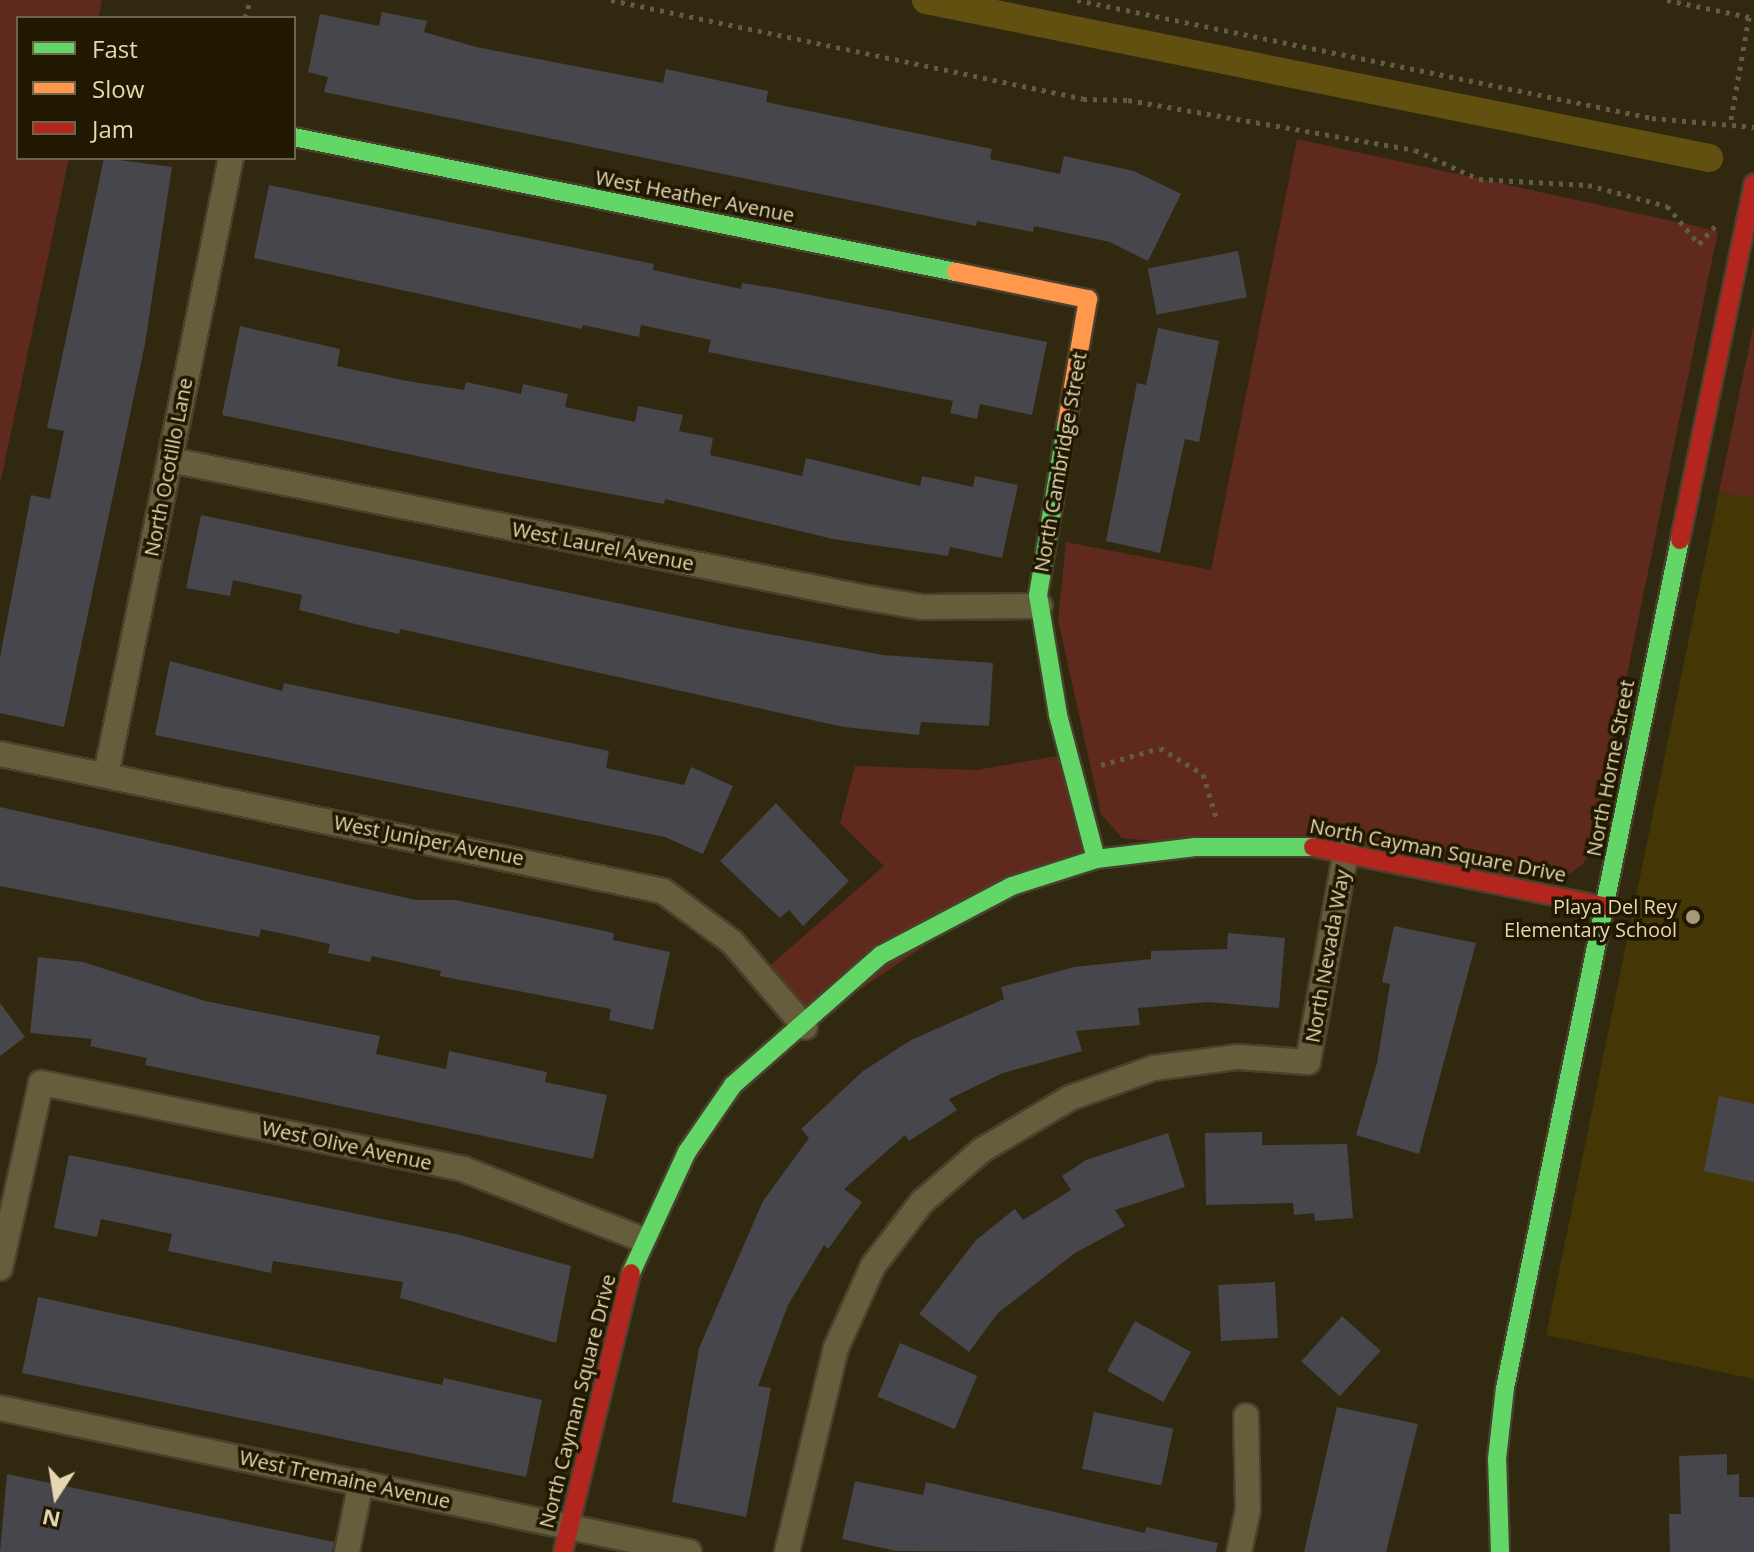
<!DOCTYPE html>
<style>
body{margin:0}
#map{position:relative;width:1754px;height:1552px;overflow:hidden;background:#30280f;font-family:"Open Sans",sans-serif}
div>[style]{position:absolute}
.built>*{inset:0;background:#453705}
.green>*{inset:0;background:#60291d}
.canal>*{height:28px;margin:-14px;padding:0 14px;transform-origin:14px;border-radius:14px;background:#625010}
.building>*{inset:0;background:#47464c;transform-origin:0 0}
.path>*{height:5px;margin-top:-2.5px;transform-origin:0;background:repeating-linear-gradient(90deg,#635c43 0 4px,transparent 0 10px)}
.roads{filter:drop-shadow(2px 0 #49412e) drop-shadow(-2px 0 #49412e) drop-shadow(0 2px #49412e) drop-shadow(0 -2px #49412e)}
.street>*{height:24px;margin:-12px;padding:0 12px;transform-origin:12px;border-radius:12px;background:#665d3d}
.fast>*{height:18px;margin:-9px;padding:0 9px;transform-origin:9px;border-radius:9px;background:#63d668}
.slow>*{height:18px;margin:-9px;padding:0 9px;transform-origin:9px;border-radius:9px;background:#ff974d}
.jam>*{height:18px;margin:-9px;padding:0 9px;transform-origin:9px;border-radius:9px;background:#b3261e}
.dots>*{width:22px;height:22px;translate:-50% -50%;box-sizing:border-box;border:4px solid #201801;border-radius:50%}
span{translate:-50% -50%;white-space:nowrap;text-align:center;line-height:1.15;-webkit-text-stroke:7px #201801;paint-order:stroke}
.street-label{font-size:20px;color:#e4d7b1}
.poi-label{font-size:20px;color:#e4d7b1}
.right{translate:-100% -50%;text-align:right}
.legend{position:absolute;left:16px;top:16px;width:280px;height:144px;box-sizing:border-box;background:#201801;border:2px solid #6e6447;margin:0;padding:10px 14px;list-style:none;font-size:24px;color:#e4d7b1}
.legend li{display:flex;align-items:center;gap:16px;height:40px}
.legend b{width:40px;border:2px solid #6e6447}
.north{position:absolute;left:16px;top:1456px;width:80px;height:80px;-webkit-text-stroke:6px #201801;paint-order:stroke;rotate:192deg;font-size:22px;font-weight:700;line-height:32px;text-align:center;color:#e4d7b1}
.north::after{content:'';display:block;margin:auto;width:28px;height:36px;background:#e4d7b1;clip-path:polygon(50% 0,100% 100%,50% 72%,0 100%)}
</style>
<div id="map">
<div class="built">
<div style="clip-path:polygon(1719px 492px,1754px 498px,1754px 1379px,1546px 1335px)"></div>
</div>
<div class="green">
<div style="clip-path:polygon(0 0,102px 0,98px 18px,18px 18px,18px 158px,69px 158px,0 484px)"></div>
<div style="clip-path:polygon(1297px 139px,1718px 231px,1591px 850px,1583px 864px,1561px 880px,1122px 838px,1101px 814px,1058px 620px,1066px 542px,1211px 570px)"></div>
<div style="clip-path:polygon(1754px 323px,1754px 498px,1719px 492px)"></div>
<div style="clip-path:polygon(1068px 754px,1096px 859px,1012px 886px,805px 1027px,759px 975px,884px 866px,840px 823px,855px 766px,977px 770px)"></div>
</div>
<div class="canal">
<div style="left:926px;top:0;width:799px;rotate:11.41deg"></div>
</div>
<div class="building">
<div style="clip-path:polygon(382px 12px,427px 21px,424px 32px,476px 47px,663px 83px,666px 69px,768px 91px,766px 102px,992px 149px,990px 159px,1060px 174px,1064px 156px,1134px 171px,1181px 194px,1148px 261px,1110px 242px,1034px 226px,1033px 232px,977px 221px,976px 226px,324px 92px,328px 77px,308px 72px,320px 14px,379px 26px)"></div>
<div style="clip-path:polygon(104px 158px,172px 167px,145px 344px,64px 727px,0 713px,0 657px,31px 495px,50px 499px,64px 431px,47px 428px)"></div>
<div style="clip-path:polygon(269px 185px,654px 264px,653px 270px,741px 289px,742px 283px,780px 289px,1047px 342px,1032px 415px,980px 404px,977px 419px,950px 413px,953px 401px,708px 352px,711px 340px,641px 325px,639px 337px,583px 325px,582px 329px,254px 258px)"></div>
<div style="left:1238px;top:251px;width:47px;height:92px;rotate:79deg"></div>
<div style="clip-path:polygon(240px 326px,340px 349px,337px 366px,407px 381px,464px 390px,466px 382px,521px 394px,523px 384px,568px 394px,565px 407px,635px 422px,638px 406px,683px 415px,679px 431px,713px 438px,710px 455px,802px 476px,806px 458px,920px 486px,922px 476px,973px 487px,975px 476px,1018px 485px,1002px 558px,950px 547px,948px 556px,833px 539px,665px 499px,664px 504px,493px 472px,222px 415px)"></div>
<div style="clip-path:polygon(1158px 328px,1219px 341px,1199px 442px,1185px 439px,1160px 553px,1106px 541px,1137px 383px,1146px 385px)"></div>
<div style="clip-path:polygon(201px 515px,731px 627px,883px 655px,993px 663px,989px 726px,921px 722px,919px 735px,844px 727px,400px 629px,399px 634px,355px 624px,299px 610px,302px 595px,233px 580px,230px 596px,186px 588px)"></div>
<div style="clip-path:polygon(170px 661px,282px 691px,284px 683px,609px 751px,606px 768px,684px 785px,691px 767px,733px 786px,703px 854px,665px 837px,155px 735px)"></div>
<div style="clip-path:polygon(776px 803px,849px 881px,803px 926px,789px 910px,780px 918px,720px 861px)"></div>
<div style="clip-path:polygon(0 807px,416px 900px,456px 900px,614px 933px,613px 940px,670px 952px,653px 1030px,609px 1020px,611px 1009px,440px 976px,441px 971px,372px 956px,370px 962px,328px 953px,330px 944px,261px 929px,259px 937px,0 886px)"></div>
<div style="clip-path:polygon(1394px 926px,1476px 943px,1419px 1154px,1356px 1135px,1377px 1063px,1390px 984px,1382px 982px)"></div>
<div style="clip-path:polygon(1228px 933px,1285px 938px,1279px 1008px,1208px 1002px,1138px 1008px,1140px 1025px,1076px 1031px,1082px 1051px,1003px 1073px,949px 1099px,957px 1110px,909px 1141px,905px 1135px,844px 1189px,862px 1202px,828px 1249px,824px 1245px,788px 1305px,758px 1386px,771px 1388px,746px 1517px,672px 1502px,699px 1348px,763px 1201px,809px 1138px,801px 1129px,863px 1071px,911px 1040px,1004px 999px,1001px 987px,1074px 967px,1151px 959px,1151px 951px,1227px 949px)"></div>
<div style="clip-path:polygon(38px 957px,83px 962px,205px 1001px,380px 1036px,376px 1054px,446px 1069px,449px 1051px,547px 1072px,545px 1082px,607px 1095px,593px 1159px,145px 1065px,147px 1058px,90px 1046px,92px 1039px,30px 1033px)"></div>
<div style="clip-path:polygon(0 1003px,25px 1037px,0 1056px)"></div>
<div style="clip-path:polygon(1719px 1096px,1754px 1104px,1754px 1182px,1704px 1171px)"></div>
<div style="clip-path:polygon(1262px 1132px,1262px 1145px,1347px 1144px,1353px 1218px,1315px 1221px,1314px 1213px,1294px 1215px,1293px 1203px,1206px 1205px,1205px 1133px)"></div>
<div style="clip-path:polygon(1168px 1133px,1185px 1187px,1115px 1210px,1125px 1226px,1075px 1253px,998px 1313px,969px 1352px,919px 1314px,976px 1240px,1015px 1209px,1023px 1220px,1071px 1190px,1062px 1176px,1086px 1160px)"></div>
<div style="clip-path:polygon(69px 1155px,460px 1235px,571px 1266px,556px 1343px,400px 1298px,403px 1282px,273px 1261px,271px 1273px,168px 1251px,172px 1234px,101px 1219px,97px 1237px,54px 1228px)"></div>
<div style="left:1275px;top:1282px;width:56px;height:57px;rotate:87deg"></div>
<div style="clip-path:polygon(38px 1297px,442px 1385px,444px 1378px,542px 1400px,526px 1477px,22px 1373px)"></div>
<div style="left:1342px;top:1316px;width:52px;height:61px;rotate:42deg"></div>
<div style="left:1135px;top:1321px;width:64px;height:57px;rotate:29deg"></div>
<div style="left:900px;top:1343px;width:84px;height:58px;rotate:23deg"></div>
<div style="clip-path:polygon(1337px 1407px,1418px 1424px,1386px 1552px,1304px 1552px)"></div>
<div style="left:1094px;top:1412px;width:81px;height:58px;rotate:12deg"></div>
<div style="clip-path:polygon(1727px 1454px,1727px 1475px,1739px 1474px,1739px 1497px,1754px 1497px,1754px 1552px,1670px 1552px,1669px 1514px,1681px 1514px,1679px 1456px)"></div>
<div style="clip-path:polygon(7px 1474px,334px 1542px,332px 1552px,0 1552px)"></div>
<div style="clip-path:polygon(855px 1481px,923px 1495px,926px 1482px,1145px 1533px,1146px 1527px,1218px 1543px,1216px 1552px,896px 1551px,842px 1539px)"></div>
</div>
<div class="path">
<div style="left:611px;top:0;width:482px;rotate:11.8deg"></div>
<div style="left:1083px;top:99px;width:45px;rotate:1.3deg"></div>
<div style="left:1128px;top:100px;width:291px;rotate:9.9deg"></div>
<div style="left:1415px;top:150px;width:70px;rotate:24.4deg"></div>
<div style="left:1479px;top:179px;width:109px;rotate:3.2deg"></div>
<div style="left:1588px;top:185px;width:82px;rotate:14.9deg"></div>
<div style="left:1667px;top:206px;width:50px;rotate:49.9deg"></div>
<div style="left:1699px;top:244px;width:24px;rotate:-48deg"></div>
<div style="left:1077px;top:0;width:587px;rotate:11.6deg"></div>
<div style="left:1652px;top:118px;width:102px;rotate:5deg"></div>
<div style="left:1667px;top:0;width:84px;rotate:11.7deg"></div>
<div style="left:1749px;top:17px;width:110px;rotate:100deg"></div>
<div style="left:245px;top:18px;width:19px;rotate:-74deg"></div>
<div style="left:1101px;top:765px;width:61px;rotate:-16.1deg"></div>
<div style="left:1160px;top:748px;width:50px;rotate:31.2deg"></div>
<div style="left:1203px;top:774px;width:45px;rotate:73.2deg"></div>
</div>
<div class="roads">
<div class="street">
<div style="left:170px;top:460px;width:699px;rotate:11.21deg"></div>
<div style="left:856px;top:596px;width:67px;rotate:9.5deg"></div>
<div style="left:922px;top:607px;width:118px;rotate:-0.5deg"></div>
<div style="left:0;top:754px;width:677px;rotate:11.68deg"></div>
<div style="left:663px;top:891px;width:86px;rotate:36.5deg"></div>
<div style="left:732px;top:942px;width:112px;rotate:49.3deg"></div>
<div style="left:106px;top:775px;width:630px;rotate:-78.55deg"></div>
<div style="left:0;top:1268px;width:189px;rotate:-77.5deg"></div>
<div style="left:41px;top:1083px;width:431px;rotate:11.5deg"></div>
<div style="left:463px;top:1169px;width:192px;rotate:21.4deg"></div>
<div style="left:0;top:1408px;width:704px;rotate:11.8deg"></div>
<div style="left:347px;top:1552px;width:71px;rotate:-78.7deg"></div>
<div style="left:787px;top:1552px;width:210px;rotate:-76.5deg"></div>
<div style="left:836px;top:1348px;width:90px;rotate:-65.7deg"></div>
<div style="left:873px;top:1266px;width:81px;rotate:-52.6deg"></div>
<div style="left:922px;top:1202px;width:79px;rotate:-40.9deg"></div>
<div style="left:982px;top:1150px;width:102px;rotate:-30.6deg"></div>
<div style="left:1070px;top:1098px;width:89px;rotate:-19.7deg"></div>
<div style="left:1154px;top:1068px;width:85px;rotate:-7.5deg"></div>
<div style="left:1238px;top:1057px;width:70px;rotate:4.1deg"></div>
<div style="left:1308px;top:1062px;width:214px;rotate:-79.8deg"></div>
<div style="left:1239px;top:1552px;width:43px;rotate:-77.9deg"></div>
<div style="left:1248px;top:1510px;width:94px;rotate:-91.2deg"></div>
</div>
<div class="fast">
<div style="left:294px;top:137px;width:676px;rotate:11.53deg"></div>
<div style="left:1067px;top:422px;width:175px;rotate:99.5deg"></div>
<div style="left:1038px;top:595px;width:122px;rotate:80.5deg"></div>
<div style="left:1058px;top:715px;width:149px;rotate:75.2deg"></div>
<div style="left:631px;top:1273px;width:133px;rotate:-65.2deg"></div>
<div style="left:687px;top:1152px;width:81px;rotate:-55.5deg"></div>
<div style="left:733px;top:1085px;width:197px;rotate:-41.3deg"></div>
<div style="left:881px;top:955px;width:148px;rotate:-27.8deg"></div>
<div style="left:1012px;top:886px;width:88px;rotate:-17.8deg"></div>
<div style="left:1096px;top:859px;width:100px;rotate:-6.9deg"></div>
<div style="left:1195px;top:847px;width:118px"></div>
<div style="left:1500px;top:1552px;width:93px;rotate:-91.8deg"></div>
<div style="left:1497px;top:1459px;width:71px;rotate:-83.6deg"></div>
<div style="left:1505px;top:1388px;width:866px;rotate:-78.34deg"></div>
</div>
<div class="slow">
<div style="left:956px;top:272px;width:135px;rotate:11.6deg"></div>
<div style="left:1088px;top:299px;width:125px;rotate:99.7deg"></div>
</div>
<div class="jam">
<div style="left:1680px;top:540px;width:364px;rotate:-78.3deg"></div>
<div style="left:1313px;top:847px;width:297px;rotate:11.5deg"></div>
<div style="left:563px;top:1552px;width:287px;rotate:-76.3deg"></div>
</div>
</div>
<div class="dots">
<div style="left:1693px;top:917px;background:#a59a78"></div>
</div>
<div class="street-label">
<span style="left:695px;top:196px;rotate:11deg">West Heather Avenue</span>
<span style="left:1060px;top:462px;rotate:-80deg">North Cambridge Street</span>
<span style="left:168px;top:467px;rotate:-79deg">North Ocotillo Lane</span>
<span style="left:603px;top:546px;rotate:11deg">West Laurel Avenue</span>
<span style="left:1610px;top:768px;rotate:-79deg">North Horne Street</span>
<span style="left:429px;top:840px;rotate:11deg">West Juniper Avenue</span>
<span style="left:1438px;top:850px;rotate:11deg">North Cayman Square Drive</span>
<span style="left:1327px;top:956px;rotate:-80deg">North Nevada Way</span>
<span style="left:347px;top:1145px;rotate:12deg">West Olive Avenue</span>
<span style="left:577px;top:1401px;rotate:-76deg">North Cayman Square Drive</span>
<span style="left:345px;top:1479px;rotate:12deg">West Tremaine Avenue</span>
</div>
<div class="poi-label">
<span class="right" style="left:1677px;top:918px">Playa Del Rey<br>Elementary School</span>
</div>
<ul class="legend">
<li><b style="height:10px;background:#63d668"></b>Fast</li>
<li><b style="height:10px;background:#ff974d"></b>Slow</li>
<li><b style="height:10px;background:#b3261e"></b>Jam</li>
</ul>
<div class="north">N</div>
</div>
